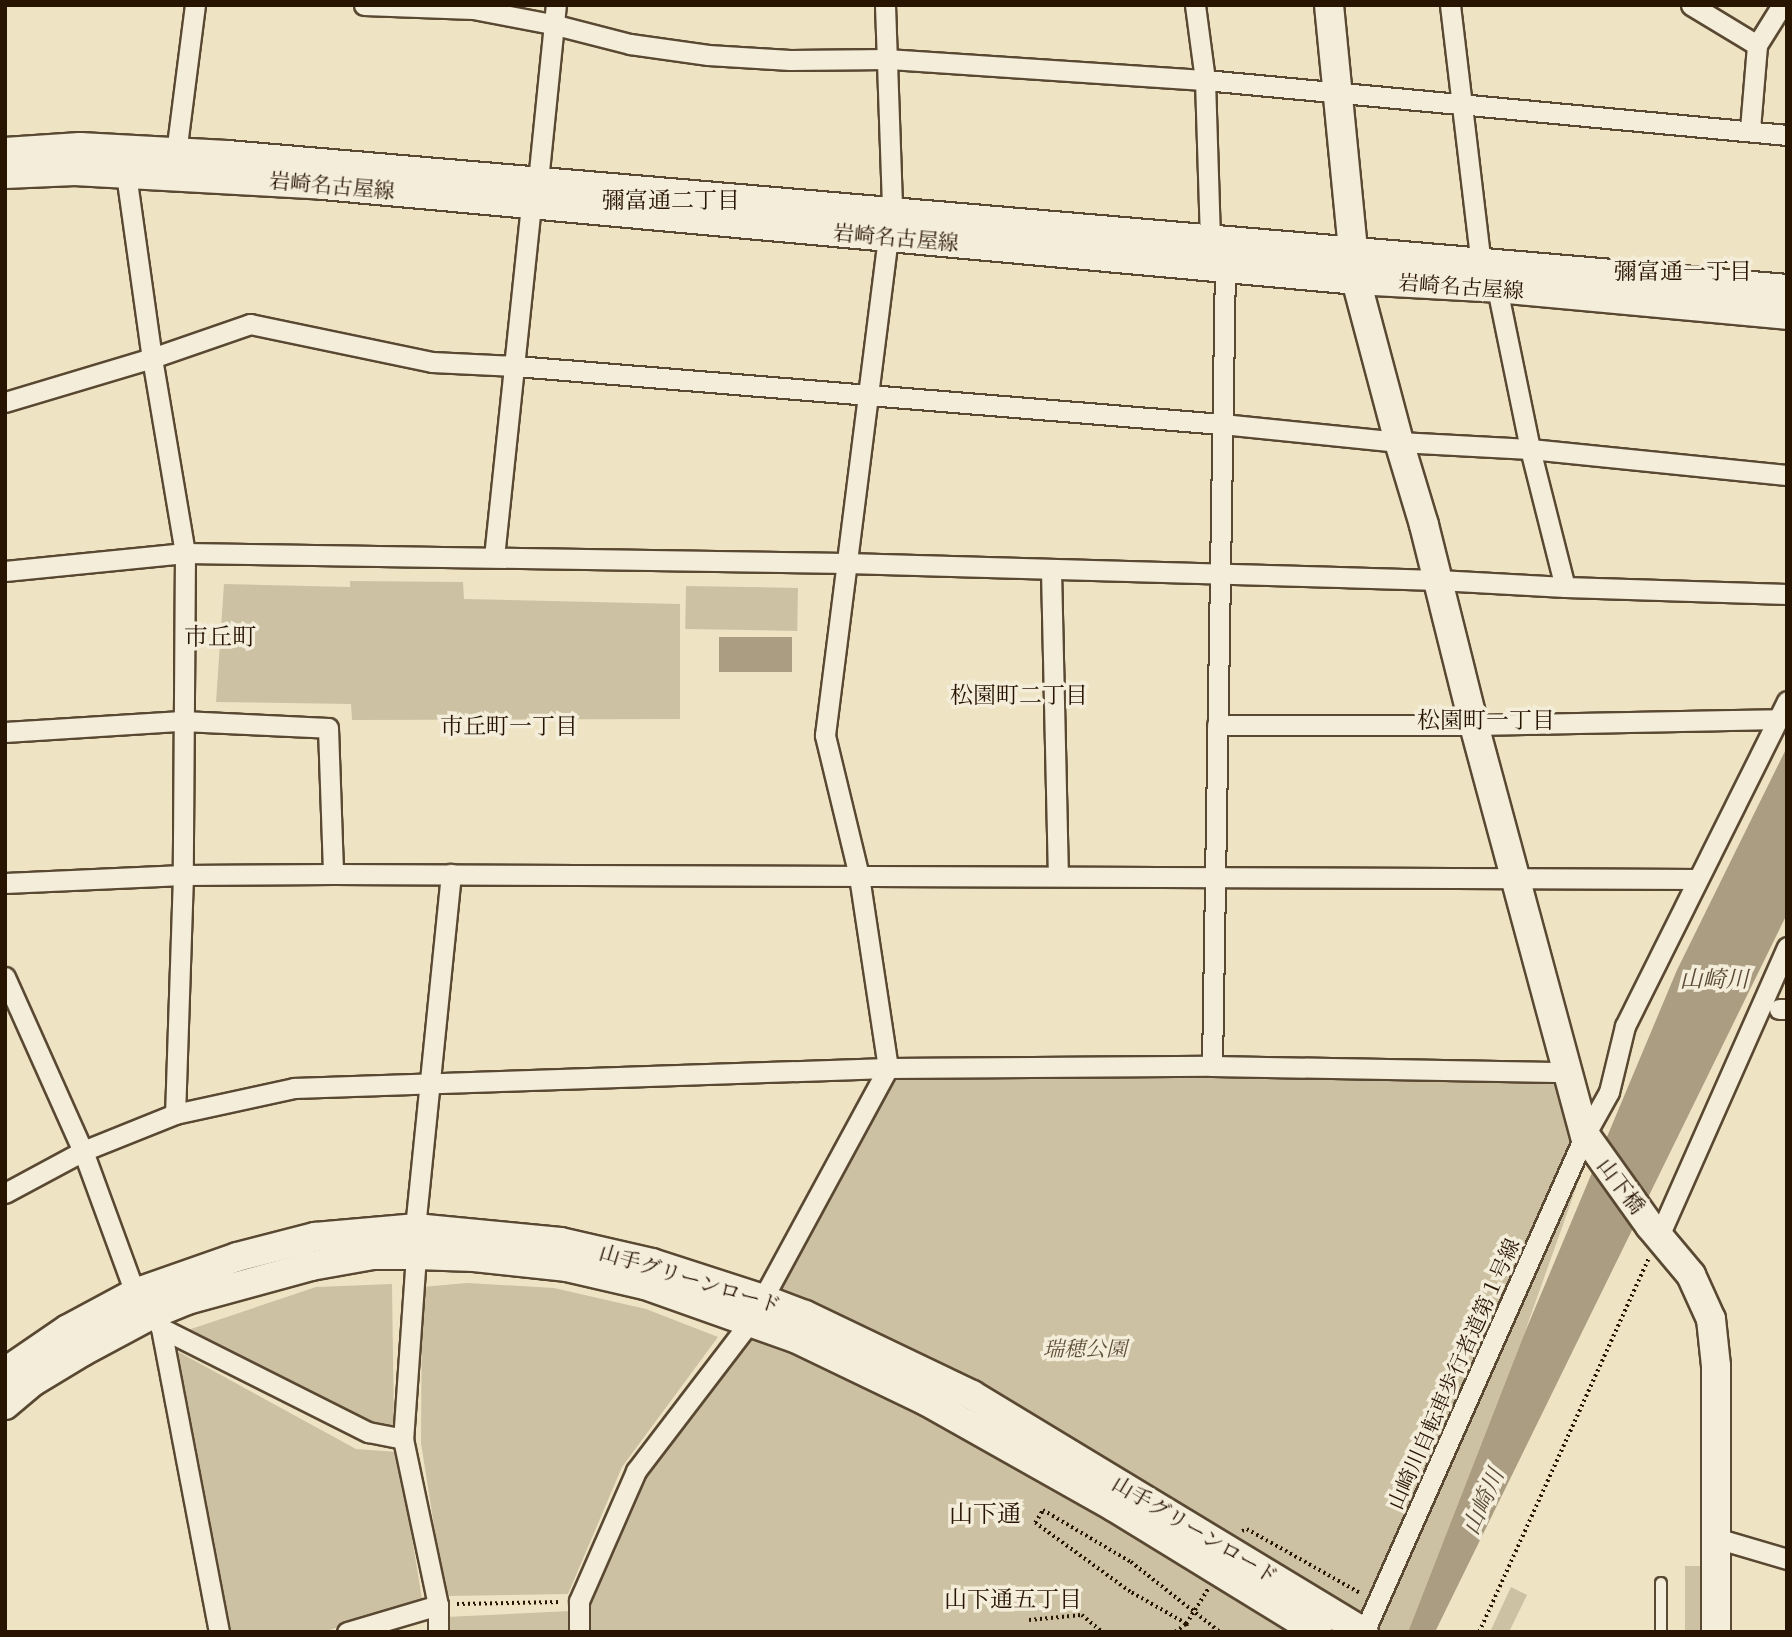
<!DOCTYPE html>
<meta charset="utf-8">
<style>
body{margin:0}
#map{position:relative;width:1792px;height:1637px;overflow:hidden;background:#eee4c4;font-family:"IM FELL French Canon","Noto Serif JP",serif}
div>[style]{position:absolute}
.green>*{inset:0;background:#ccc1a3;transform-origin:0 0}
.water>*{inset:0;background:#aa9d82;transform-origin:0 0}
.path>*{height:3.5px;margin-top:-1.75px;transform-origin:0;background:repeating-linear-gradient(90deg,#271401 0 2px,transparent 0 5.5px)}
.roads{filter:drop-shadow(2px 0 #594832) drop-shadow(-2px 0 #594832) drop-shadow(0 2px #594832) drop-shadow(0 -2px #594832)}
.lane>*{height:10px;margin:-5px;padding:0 5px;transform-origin:5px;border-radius:5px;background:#f4edd9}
.street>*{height:19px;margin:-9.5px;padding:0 9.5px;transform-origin:9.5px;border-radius:9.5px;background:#f4edd9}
.secondary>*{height:28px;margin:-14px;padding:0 14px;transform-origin:14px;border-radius:14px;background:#f4edd9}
span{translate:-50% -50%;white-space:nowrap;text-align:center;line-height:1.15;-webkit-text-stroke:7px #f4edd9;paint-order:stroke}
.street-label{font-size:21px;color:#271401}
.park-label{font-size:21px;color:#61513a;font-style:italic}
.neighbourhood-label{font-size:23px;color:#271401}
.water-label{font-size:23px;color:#5b4b35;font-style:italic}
.quarter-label{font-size:24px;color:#271401}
.frame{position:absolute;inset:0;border:7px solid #271401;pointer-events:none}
</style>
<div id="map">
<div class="green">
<div style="clip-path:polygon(350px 581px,463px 582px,464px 599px,680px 604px,680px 719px,352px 720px,351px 704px,216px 702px,224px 584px,350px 587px)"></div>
<div style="left:686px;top:586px;width:112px;height:43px;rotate:1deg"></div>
<div style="clip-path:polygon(888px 1068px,1569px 1072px,1591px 1146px,1523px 1337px,1408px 1632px,579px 1632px,579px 1601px,636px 1471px,750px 1322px)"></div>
<div style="clip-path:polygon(467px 1283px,554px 1288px,646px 1309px,718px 1337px,622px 1467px,568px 1594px,445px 1596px,421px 1443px,422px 1287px)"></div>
<div style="clip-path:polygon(392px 1284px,394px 1432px,361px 1428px,188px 1330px,316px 1287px)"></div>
<div style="clip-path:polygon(177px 1351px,356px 1449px,398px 1452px,422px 1599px,324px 1632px,224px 1632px)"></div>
<div style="left:1700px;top:1566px;width:66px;height:15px;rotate:90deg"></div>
<div style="clip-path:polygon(1511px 1587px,1527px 1595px,1509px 1632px,1490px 1632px)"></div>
<div style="clip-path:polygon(570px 1611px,571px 1632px,447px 1632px,446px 1617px)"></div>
</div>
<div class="water">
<div style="left:719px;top:637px;width:73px;height:35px"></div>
<div style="clip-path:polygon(1787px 747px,1787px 914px,1435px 1632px,1408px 1632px,1523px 1337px,1677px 970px)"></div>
</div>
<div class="path">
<div style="left:1242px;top:1531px;width:5px;rotate:-22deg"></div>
<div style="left:1247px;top:1529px;width:130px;rotate:29.5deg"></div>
<div style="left:457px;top:1604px;width:104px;rotate:-1.1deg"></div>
<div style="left:1029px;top:1620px;width:53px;rotate:-5.4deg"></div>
<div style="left:1082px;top:1615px;width:26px;rotate:40deg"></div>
<div style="left:1175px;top:1632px;width:14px;rotate:-36deg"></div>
<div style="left:1186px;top:1624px;width:64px;rotate:-150.3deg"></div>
<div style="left:1130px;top:1592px;width:117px;rotate:-144deg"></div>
<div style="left:1035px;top:1523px;width:15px;rotate:-58deg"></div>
<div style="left:1043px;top:1510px;width:102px;rotate:30.6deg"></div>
<div style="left:1131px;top:1562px;width:113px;rotate:38.2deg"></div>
<div style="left:1187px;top:1632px;width:8px;rotate:-97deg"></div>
<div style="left:1186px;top:1624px;width:41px;rotate:-57.8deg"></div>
<div style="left:1479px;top:1632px;width:411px;rotate:-65.6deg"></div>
</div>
<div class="roads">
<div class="lane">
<div style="left:1661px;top:1632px;width:49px;rotate:-90deg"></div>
</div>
<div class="street">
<div style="left:364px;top:5px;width:109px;rotate:2.1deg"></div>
<div style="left:473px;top:9px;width:80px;rotate:10.8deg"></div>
<div style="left:552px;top:24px;width:81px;rotate:14.4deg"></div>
<div style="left:630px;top:44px;width:79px;rotate:8deg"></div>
<div style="left:708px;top:55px;width:82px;rotate:3.5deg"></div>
<div style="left:790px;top:60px;width:98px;rotate:-0.6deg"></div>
<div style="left:888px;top:59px;width:318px;rotate:3.8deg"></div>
<div style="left:1205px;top:80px;width:585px;rotate:5.4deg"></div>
<div style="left:885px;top:5px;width:205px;rotate:88deg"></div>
<div style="left:1195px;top:5px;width:76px;rotate:82.4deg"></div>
<div style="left:1205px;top:80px;width:160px;rotate:88.2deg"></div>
<div style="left:1450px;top:5px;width:261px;rotate:83.2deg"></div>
<div style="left:1691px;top:5px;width:77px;rotate:31.2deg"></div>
<div style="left:1757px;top:45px;width:47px;rotate:-58deg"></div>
<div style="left:1750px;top:129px;width:84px;rotate:-85.2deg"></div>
<div style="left:165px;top:157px;width:12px;rotate:-20deg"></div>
<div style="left:176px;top:153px;width:149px;rotate:-82.7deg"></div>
<div style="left:134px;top:170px;width:9px;rotate:153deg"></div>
<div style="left:126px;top:174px;width:186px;rotate:82deg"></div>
<div style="left:152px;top:358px;width:198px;rotate:80.4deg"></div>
<div style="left:185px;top:553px;width:322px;rotate:90.4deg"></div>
<div style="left:183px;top:875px;width:239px;rotate:91.9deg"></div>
<div style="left:538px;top:181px;width:177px;rotate:-84.2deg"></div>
<div style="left:1497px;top:288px;width:164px;rotate:78.4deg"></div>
<div style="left:1530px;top:449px;width:142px;rotate:75.8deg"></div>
<div style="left:5px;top:402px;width:153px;rotate:-16.7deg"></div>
<div style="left:152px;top:358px;width:104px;rotate:-19.1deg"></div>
<div style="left:250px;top:324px;width:186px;rotate:11.8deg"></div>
<div style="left:432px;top:362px;width:84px;rotate:2.7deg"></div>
<div style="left:516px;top:366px;width:708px;rotate:4.7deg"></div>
<div style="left:1222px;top:424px;width:178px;rotate:5.8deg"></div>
<div style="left:1399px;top:442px;width:131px;rotate:3.1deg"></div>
<div style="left:1530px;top:449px;width:258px;rotate:5.8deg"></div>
<div style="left:494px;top:557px;width:355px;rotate:-84deg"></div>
<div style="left:1051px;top:570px;width:306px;rotate:88.7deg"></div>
<div style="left:5px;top:571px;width:181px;rotate:-5.7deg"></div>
<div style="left:185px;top:553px;width:661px;rotate:0.87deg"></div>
<div style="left:846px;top:563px;width:592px;rotate:1.64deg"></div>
<div style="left:1438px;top:580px;width:127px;rotate:3.2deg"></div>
<div style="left:1565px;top:587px;width:222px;rotate:1.8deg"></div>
<div style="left:1217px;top:725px;width:257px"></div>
<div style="left:1474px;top:725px;width:306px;rotate:-1.1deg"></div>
<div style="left:5px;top:732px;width:177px;rotate:-3.6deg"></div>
<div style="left:182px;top:721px;width:146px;rotate:2.7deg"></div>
<div style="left:328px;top:728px;width:146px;rotate:88deg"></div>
<div style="left:5px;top:883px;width:178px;rotate:-2.6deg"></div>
<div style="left:183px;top:875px;width:150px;rotate:-0.4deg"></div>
<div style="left:333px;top:874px;width:1364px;rotate:0.21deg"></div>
<div style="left:5px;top:977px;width:191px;rotate:65.9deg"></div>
<div style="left:83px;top:1151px;width:151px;rotate:69.9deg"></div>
<div style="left:1779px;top:1009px;width:8px"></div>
<div style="left:1212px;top:1066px;width:799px;rotate:-89.07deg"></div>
<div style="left:5px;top:1193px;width:89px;rotate:-28.3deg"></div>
<div style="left:83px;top:1151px;width:99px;rotate:-21.9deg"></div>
<div style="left:175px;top:1114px;width:122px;rotate:-12.3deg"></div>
<div style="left:294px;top:1088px;width:594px;rotate:-1.93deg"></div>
<div style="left:888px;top:1068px;width:324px;rotate:-0.4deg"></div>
<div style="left:1212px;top:1066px;width:357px;rotate:1deg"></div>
<div style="left:415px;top:1228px;width:356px;rotate:-84.2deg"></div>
<div style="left:1659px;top:1236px;width:316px;rotate:-66.1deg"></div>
<div style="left:416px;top:1255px;width:184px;rotate:94deg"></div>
<div style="left:403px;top:1439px;width:170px;rotate:78.1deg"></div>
<div style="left:438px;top:1605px;width:27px;rotate:90deg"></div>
<div style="left:153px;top:1314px;width:16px;rotate:60deg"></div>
<div style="left:161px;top:1328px;width:309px;rotate:79.2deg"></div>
<div style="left:161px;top:1328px;width:232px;rotate:26.7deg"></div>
<div style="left:368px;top:1432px;width:36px;rotate:11deg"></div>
<div style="left:1716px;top:1538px;width:74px;rotate:16.5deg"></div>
<div style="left:347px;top:1632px;width:95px;rotate:-16.5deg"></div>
<div style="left:579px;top:1632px;width:31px;rotate:-90deg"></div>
<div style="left:579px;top:1601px;width:142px;rotate:-66.3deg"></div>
<div style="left:636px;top:1471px;width:188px;rotate:-52.6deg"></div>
<div style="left:750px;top:1322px;width:289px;rotate:-61.5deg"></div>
<div style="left:888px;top:1068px;width:194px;rotate:-98.6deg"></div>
<div style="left:859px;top:876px;width:145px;rotate:-103.6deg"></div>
<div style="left:825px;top:735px;width:502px;rotate:-82.79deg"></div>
<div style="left:1364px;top:1632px;width:544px;rotate:-66.03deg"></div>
<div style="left:1585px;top:1135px;width:49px;rotate:-60.8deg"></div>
<div style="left:1609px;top:1092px;width:68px;rotate:-76.4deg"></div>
<div style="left:1625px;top:1026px;width:363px;rotate:-63.5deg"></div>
</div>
<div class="secondary">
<div style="left:1329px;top:5px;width:276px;rotate:84.4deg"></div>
<div style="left:1356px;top:280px;width:168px;rotate:75.1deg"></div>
<div style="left:1399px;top:442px;width:87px;rotate:73.2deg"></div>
<div style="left:1424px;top:525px;width:206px;rotate:76deg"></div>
<div style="left:1474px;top:725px;width:425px;rotate:74.9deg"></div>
<div style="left:1585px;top:1135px;width:112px;rotate:54.5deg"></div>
<div style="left:1650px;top:1226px;width:64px;rotate:50.1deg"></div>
<div style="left:1691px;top:1275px;width:48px;rotate:65.6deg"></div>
<div style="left:1711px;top:1319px;width:47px;rotate:83.9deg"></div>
<div style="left:1716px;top:1366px;width:266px;rotate:90deg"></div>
<div style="left:5px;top:152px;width:75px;rotate:-3.8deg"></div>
<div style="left:80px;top:147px;width:147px;rotate:3.1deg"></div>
<div style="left:227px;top:155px;width:1566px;rotate:4.91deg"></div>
<div style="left:5px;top:174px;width:70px;rotate:-2.5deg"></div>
<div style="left:75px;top:171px;width:248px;rotate:3.2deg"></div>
<div style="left:323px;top:185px;width:1037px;rotate:5.25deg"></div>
<div style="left:1356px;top:280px;width:141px;rotate:3.2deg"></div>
<div style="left:1497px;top:288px;width:291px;rotate:5.3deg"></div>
<div style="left:5px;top:1372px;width:76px;rotate:-34.3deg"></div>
<div style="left:68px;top:1329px;width:76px;rotate:-28.2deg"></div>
<div style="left:135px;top:1293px;width:108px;rotate:-19.4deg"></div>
<div style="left:237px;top:1257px;width:81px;rotate:-14.4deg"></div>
<div style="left:315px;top:1237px;width:100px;rotate:-5.1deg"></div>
<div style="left:415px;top:1228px;width:146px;rotate:5.5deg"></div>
<div style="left:560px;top:1242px;width:94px;rotate:12.9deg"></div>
<div style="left:652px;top:1263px;width:117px;rotate:18deg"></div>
<div style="left:763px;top:1299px;width:45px;rotate:20.9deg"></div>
<div style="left:805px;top:1315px;width:185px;rotate:25.6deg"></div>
<div style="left:972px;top:1395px;width:458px;rotate:31.2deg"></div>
<div style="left:5px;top:1405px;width:38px;rotate:-40deg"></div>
<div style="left:34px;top:1381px;width:56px;rotate:-31.1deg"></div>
<div style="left:82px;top:1352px;width:81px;rotate:-28.2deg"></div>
<div style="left:153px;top:1314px;width:37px;rotate:-22deg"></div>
<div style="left:187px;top:1300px;width:129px;rotate:-15.3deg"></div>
<div style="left:311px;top:1266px;width:63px;rotate:-10.1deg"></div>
<div style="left:373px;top:1255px;width:43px"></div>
<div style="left:416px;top:1255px;width:58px;rotate:2deg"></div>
<div style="left:474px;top:1257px;width:94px;rotate:6.1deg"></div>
<div style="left:567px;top:1267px;width:80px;rotate:13deg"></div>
<div style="left:645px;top:1285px;width:159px;rotate:19.5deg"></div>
<div style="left:795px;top:1338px;width:145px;rotate:25.7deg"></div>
<div style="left:926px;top:1401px;width:216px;rotate:29.4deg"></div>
<div style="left:1114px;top:1507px;width:239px;rotate:31.5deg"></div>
</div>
</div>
<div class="street-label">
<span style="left:332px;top:186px;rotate:5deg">岩崎名古屋線</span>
<span style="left:896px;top:238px;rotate:5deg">岩崎名古屋線</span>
<span style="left:1461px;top:287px;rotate:4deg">岩崎名古屋線</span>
<span style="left:1621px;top:1186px;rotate:53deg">山下橋</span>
<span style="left:690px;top:1279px;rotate:17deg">山手グリーンロード</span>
<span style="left:1454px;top:1374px;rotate:-66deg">山崎川自転車歩行者道第１号線</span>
<span style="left:1195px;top:1530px;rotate:31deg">山手グリーンロード</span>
</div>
<div class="park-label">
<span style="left:1085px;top:1349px">瑞穂公園</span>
</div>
<div class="neighbourhood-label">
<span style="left:671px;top:201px">彌富通二丁目</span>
<span style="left:1683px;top:272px">彌富通一丁目</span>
<span style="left:1019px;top:696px">松園町二丁目</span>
<span style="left:1486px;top:721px">松園町一丁目</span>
<span style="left:509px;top:727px">市丘町一丁目</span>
<span style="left:1013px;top:1600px">山下通五丁目</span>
</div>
<div class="water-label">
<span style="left:1714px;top:980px">山崎川</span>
<span style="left:1484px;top:1502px;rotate:-66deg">山崎川</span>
</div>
<div class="quarter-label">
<span style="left:220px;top:638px">市丘町</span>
<span style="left:985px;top:1515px">山下通</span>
</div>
<div class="frame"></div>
</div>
